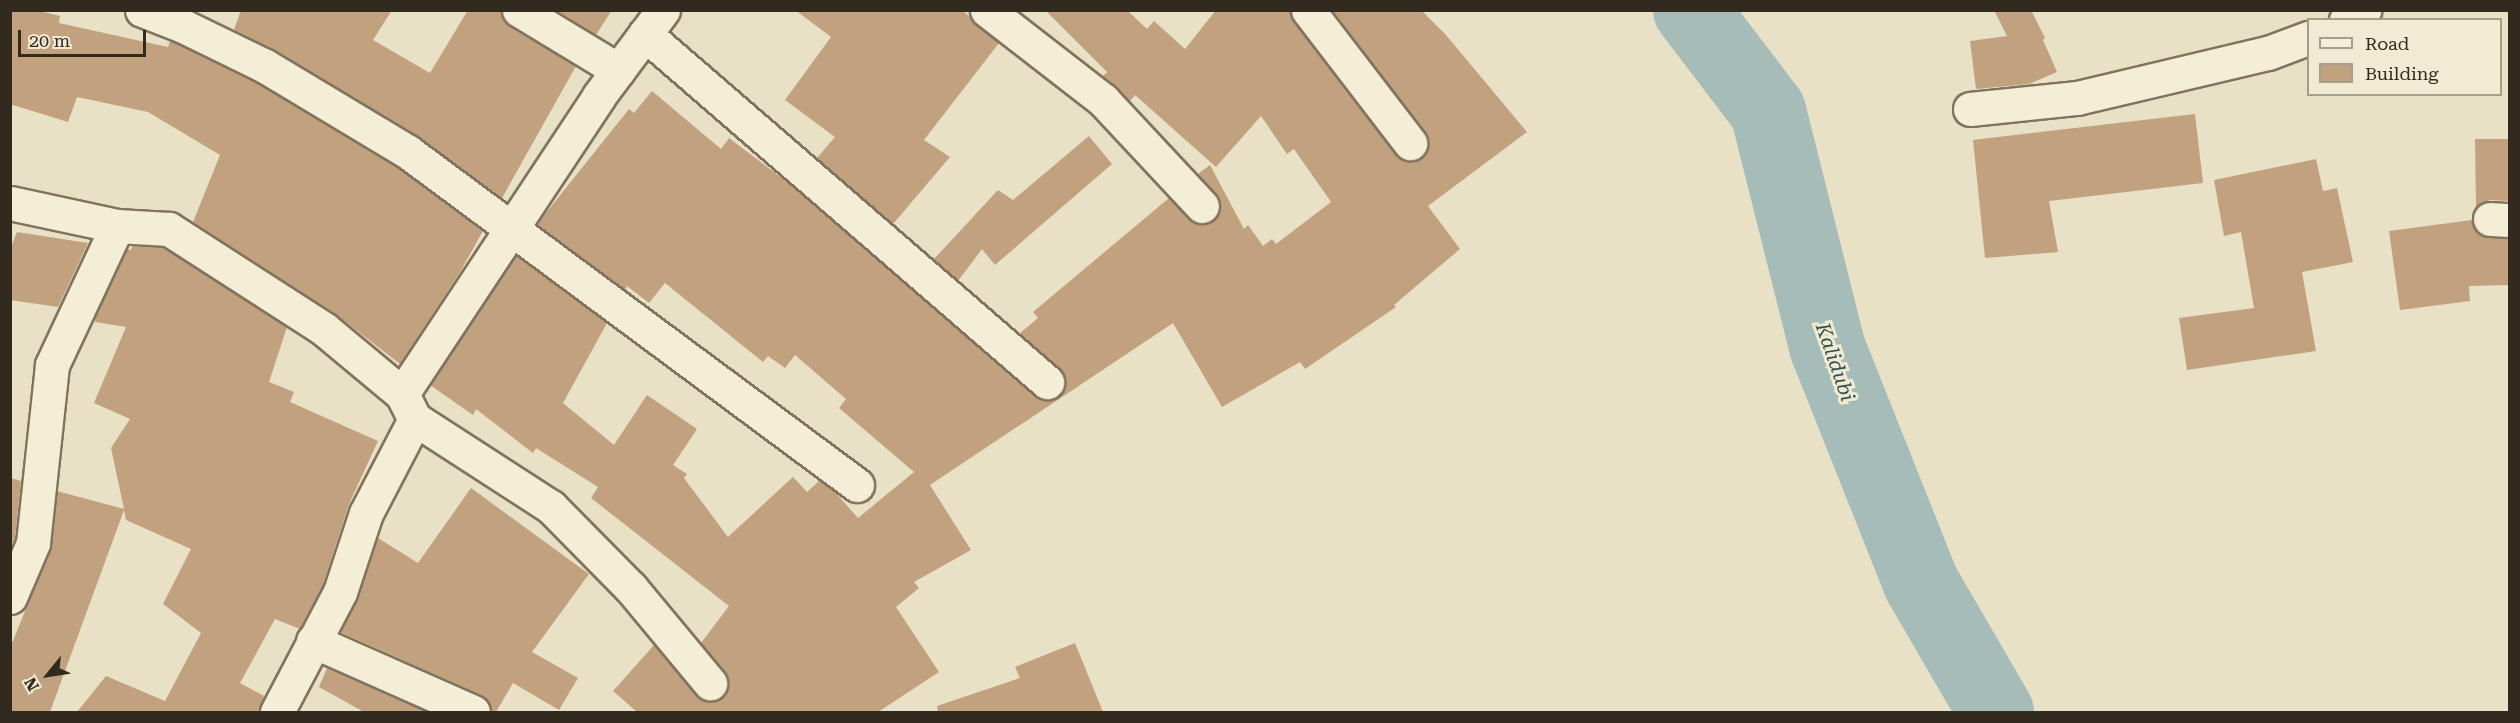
<!DOCTYPE html>
<style>
body{margin:0}
#map{position:relative;width:2520px;height:723px;overflow:hidden;background:#e8e1c5;font-family:"Roboto Serif",serif}
div>[style]{position:absolute}
.river>*{height:76px;margin:-38px;padding:0 38px;transform-origin:38px;border-radius:38px;background:#a6bcb8}
.building>*{inset:0;background:#c2a17f}
.roads{filter:drop-shadow(2px 0 #81735d) drop-shadow(-2px 0 #81735d) drop-shadow(0 2px #81735d) drop-shadow(0 -2px #81735d)}
.street>*{height:33px;margin:-16.5px;padding:0 16.5px;transform-origin:16.5px;border-radius:16.5px;background:#f4eed7}
span{translate:-50% -50%;white-space:nowrap;text-align:center;line-height:1.15;-webkit-text-stroke:6px #f1ebd3;paint-order:stroke}
.water-label{font-size:20px;color:#305051;font-style:italic}
.frame{position:absolute;inset:0;border:12px solid #332a1f;pointer-events:none}
.legend{position:absolute;left:2307px;top:18px;width:195px;height:78px;box-sizing:border-box;background:#f1ebd3;border:2px solid #a59e8b;margin:0;padding:8px 10px;list-style:none;font-size:18px;color:#332a1f}
.legend li{display:flex;align-items:center;gap:12px;height:30px}
.legend b{width:30px;border:2px solid #a59e8b}
.north{position:absolute;left:18px;top:645px;width:60px;height:60px;-webkit-text-stroke:4px #f1ebd3;paint-order:stroke;rotate:240deg;font-size:16px;font-weight:700;line-height:24px;text-align:center;color:#332a1f}
.north::after{content:'';display:block;margin:auto;width:21px;height:27px;background:#332a1f;clip-path:polygon(50% 0,100% 100%,50% 72%,0 100%)}
.scale{position:absolute;left:18px;top:30px;width:128px;height:27px;box-sizing:border-box;border:3px solid #332a1f;border-top:0;padding-left:8px;font-size:18px;line-height:21px;white-space:nowrap;color:#332a1f;-webkit-text-stroke:4px #f1ebd3;paint-order:stroke}
</style>
<div id="map">
<div class="river">
<div style="left:1691px;top:10px;width:127px;rotate:52.7deg"></div>
<div style="left:1768px;top:111px;width:245px;rotate:75.9deg"></div>
<div style="left:1828px;top:349px;width:252px;rotate:68.3deg"></div>
<div style="left:1921px;top:583px;width:149px;rotate:59.8deg"></div>
</div>
<div class="building">
<div style="clip-path:polygon(10px 10px,35px 10px,60px 16px,59px 23px,168px 47px,170px 41px,175px 43px,256px 82px,398px 168px,483px 231px,460px 272px,400px 364px,334px 313px,193px 222px,220px 155px,148px 112px,77px 97px,68px 122px,10px 104px)"></div>
<div style="clip-path:polygon(241px 10px,392px 10px,373px 40px,430px 73px,468px 10px,500px 10px,503px 20px,509px 26px,576px 66px,502px 198px,418px 136px,275px 50px,234px 30px)"></div>
<div style="clip-path:polygon(556px 10px,612px 10px,596px 35px)"></div>
<div style="clip-path:polygon(795px 10px,962px 10px,999px 43px,924px 140px,950px 157px,893px 224px,817px 158px,835px 137px,785px 100px,831px 37px)"></div>
<div style="clip-path:polygon(1045px 10px,1127px 10px,1147px 29px,1154px 21px,1185px 49px,1216px 10px,1290px 10px,1293px 21px,1395px 154px,1402px 160px,1412px 162px,1421px 158px,1427px 151px,1429px 141px,1425px 132px,1332px 10px,1421px 10px,1446px 35px,1527px 132px,1428px 206px,1460px 249px,1394px 305px,1396px 307px,1305px 369px,1300px 362px,1222px 407px,1173px 323px,930px 485px,971px 550px,914px 582px,919px 588px,896px 607px,939px 672px,878px 712px,637px 712px,613px 691px,654px 645px,696px 695px,704px 701px,713px 702px,722px 697px,728px 689px,728px 679px,701px 643px,729px 606px,591px 498px,598px 487px,536px 448px,533px 453px,476px 409px,473px 415px,430px 385px,516px 255px,607px 323px,563px 403px,614px 445px,647px 395px,697px 429px,673px 465px,687px 474px,684px 478px,728px 537px,793px 477px,807px 492px,819px 481px,835px 492px,858px 518px,914px 472px,839px 408px,846px 399px,795px 355px,785px 368px,768px 356px,763px 362px,665px 283px,649px 303px,627px 286px,625px 290px,537px 224px,629px 109px,634px 113px,652px 91px,721px 149px,729px 138px,791px 185px,1035px 396px,1044px 400px,1053px 400px,1061px 395px,1065px 386px,1065px 376px,1059px 368px,1020px 333px,1038px 318px,1033px 312px,1169px 198px,1196px 224px,1206px 224px,1214px 220px,1220px 212px,1220px 201px,1198px 174px,1210px 165px,1244px 229px,1248px 225px,1263px 246px,1272px 239px,1276px 244px,1331px 202px,1294px 149px,1287px 154px,1261px 116px,1216px 167px,1135px 95px,1130px 101px,1103px 76px,1107px 72px)"></div>
<div style="clip-path:polygon(1994px 10px,2031px 10px,2045px 38px,2043px 40px,2057px 72px,2029px 84px,1976px 89px,1970px 41px,2007px 36px)"></div>
<div style="clip-path:polygon(2195px 114px,2203px 183px,2049px 201px,2058px 252px,1985px 258px,1973px 140px)"></div>
<div style="clip-path:polygon(1089px 136px,1112px 164px,995px 265px,982px 249px,958px 281px,934px 259px,998px 190px,1013px 200px)"></div>
<div style="clip-path:polygon(2475px 139px,2510px 139px,2510px 201px,2490px 200px,2476px 207px)"></div>
<div style="clip-path:polygon(2316px 159px,2323px 191px,2337px 188px,2353px 262px,2302px 272px,2316px 351px,2187px 370px,2179px 318px,2254px 308px,2241px 232px,2224px 236px,2214px 180px)"></div>
<div style="clip-path:polygon(2472px 220px,2474px 228px,2480px 235px,2510px 239px,2510px 285px,2469px 286px,2470px 301px,2400px 310px,2389px 231px)"></div>
<div style="clip-path:polygon(17px 232px,88px 243px,58px 307px,10px 300px,10px 250px)"></div>
<div style="clip-path:polygon(132px 246px,163px 247px,287px 327px,269px 382px,294px 392px,290px 402px,378px 441px,349px 504px,323px 585px,300px 629px,275px 619px,240px 683px,264px 696px,258px 712px,77px 712px,106px 676px,165px 701px,201px 633px,163px 604px,191px 549px,126px 520px,124px 510px,50px 712px,10px 712px,10px 648px,50px 550px,57px 491px,124px 509px,111px 448px,130px 419px,94px 403px,126px 327px,95px 322px,96px 314px,127px 249px,131px 250px)"></div>
<div style="clip-path:polygon(10px 478px,21px 481px,15px 538px,10px 548px)"></div>
<div style="clip-path:polygon(471px 488px,589px 574px,532px 652px,578px 678px,559px 710px,513px 683px,496px 712px,491px 712px,488px 701px,481px 695px,340px 632px,358px 598px,378px 538px,418px 563px)"></div>
<div style="clip-path:polygon(1075px 643px,1103px 712px,938px 712px,937px 706px,1020px 678px,1015px 667px)"></div>
<div style="clip-path:polygon(327px 668px,428px 712px,364px 712px,319px 687px)"></div>
</div>
<div class="roads">
<div class="street">
<div style="left:142px;top:10px;width:44px;rotate:21.3deg"></div>
<div style="left:183px;top:26px;width:91px;rotate:26deg"></div>
<div style="left:265px;top:66px;width:167px;rotate:31deg"></div>
<div style="left:408px;top:152px;width:559px;rotate:36.56deg"></div>
<div style="left:519px;top:10px;width:116px;rotate:31.2deg"></div>
<div style="left:987px;top:10px;width:147px;rotate:37.8deg"></div>
<div style="left:1103px;top:100px;width:145px;rotate:47deg"></div>
<div style="left:1308px;top:10px;width:168px;rotate:52.5deg"></div>
<div style="left:2346px;top:20px;width:21px;rotate:-29deg"></div>
<div style="left:645px;top:34px;width:532px;rotate:40.88deg"></div>
<div style="left:1970px;top:109px;width:108px;rotate:-5.9deg"></div>
<div style="left:2077px;top:98px;width:196px;rotate:-13.3deg"></div>
<div style="left:2268px;top:53px;width:43px;rotate:-20.6deg"></div>
<div style="left:10px;top:203px;width:109px;rotate:12.1deg"></div>
<div style="left:117px;top:226px;width:52px;rotate:3.3deg"></div>
<div style="left:169px;top:229px;width:184px;rotate:32.8deg"></div>
<div style="left:324px;top:329px;width:102px;rotate:39.8deg"></div>
<div style="left:402px;top:394px;width:28px;rotate:63deg"></div>
<div style="left:415px;top:419px;width:106px;rotate:117.5deg"></div>
<div style="left:366px;top:513px;width:83px;rotate:108.2deg"></div>
<div style="left:340px;top:592px;width:136px;rotate:117.7deg"></div>
<div style="left:2490px;top:219px;width:20px;rotate:3deg"></div>
<div style="left:402px;top:394px;width:357px;rotate:-56.5deg"></div>
<div style="left:599px;top:96px;width:107px;rotate:-53.3deg"></div>
<div style="left:415px;top:419px;width:162px;rotate:32.9deg"></div>
<div style="left:551px;top:507px;width:114px;rotate:45.4deg"></div>
<div style="left:631px;top:588px;width:124px;rotate:50.3deg"></div>
<div style="left:10px;top:597px;width:59px;rotate:-66.9deg"></div>
<div style="left:33px;top:543px;width:179px;rotate:-83.9deg"></div>
<div style="left:52px;top:365px;width:153px;rotate:-64.9deg"></div>
<div style="left:313px;top:641px;width:175px;rotate:23.9deg"></div>
</div>
</div>
<div class="water-label">
<span style="left:1835px;top:362px;rotate:71deg">Kalidubi</span>
</div>
<div class="frame"></div>
<ul class="legend">
<li><b style="height:8px;background:#f4eed7"></b>Road</li>
<li><b style="height:16px;background:#c2a17f"></b>Building</li>
</ul>
<div class="north">N</div>
<div class="scale">20 m</div>
</div>
